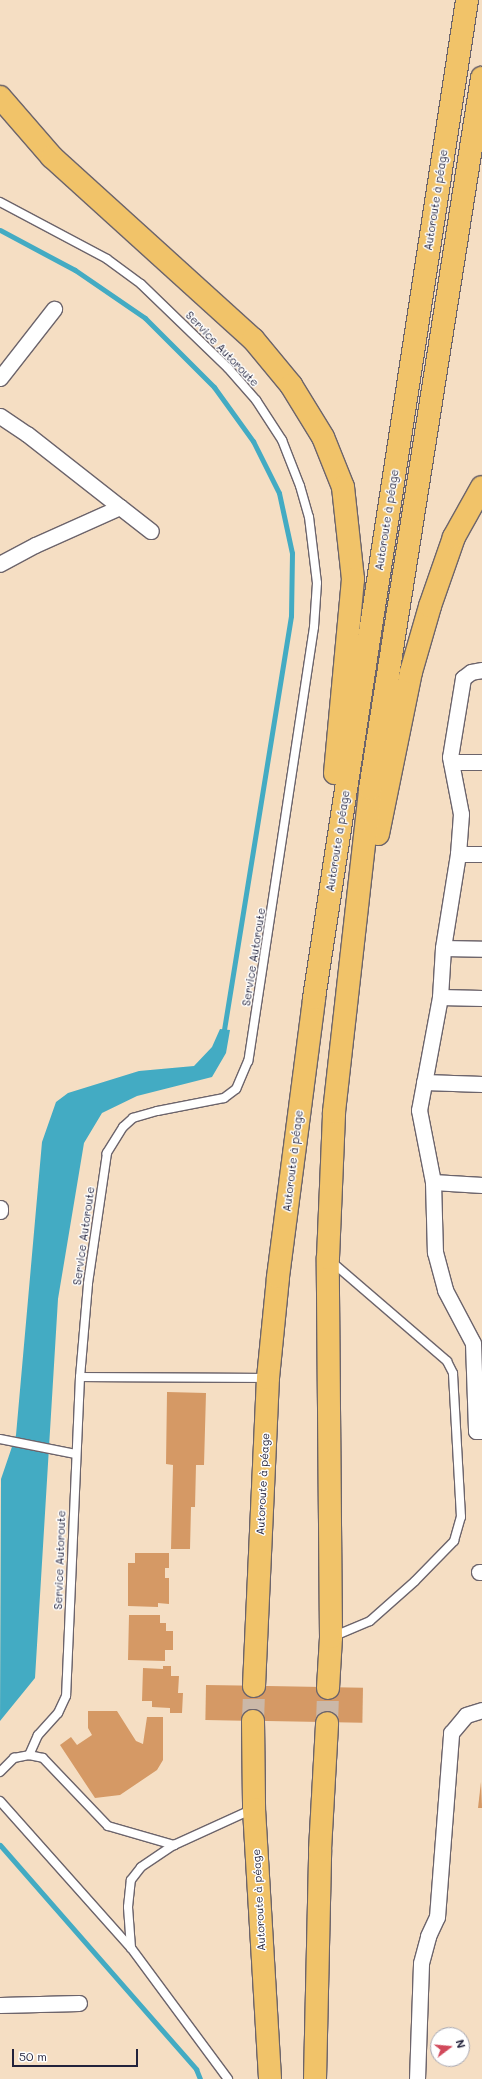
<!DOCTYPE html>
<meta charset="utf-8">
<style>
body{margin:0}
#map{position:relative;width:482px;height:2079px;overflow:hidden;background:#f5dec3;font-family:Mali,sans-serif}
div>[style]{position:absolute}
.water>*{inset:0;background:#43abc3}
.stream>*{height:5px;margin:-2.5px;padding:0 2.5px;transform-origin:2.5px;border-radius:2.5px;background:#43abc3}
.building>*{inset:0;background:#d59965;transform-origin:0 0}
.motorway-tunnel>*{height:22px;margin-top:-11px;transform-origin:0;background:repeating-linear-gradient(90deg,#cbb8a8 0 22px,transparent 0 33px)}
.roads{filter:drop-shadow(1px 0 #6c646b) drop-shadow(-1px 0 #6c646b) drop-shadow(0 1px #6c646b) drop-shadow(0 -1px #6c646b)}
.service>*{height:8px;margin:-4px;padding:0 4px;transform-origin:4px;border-radius:4px;background:#fff}
.minor>*{height:15px;margin:-7.5px;padding:0 7.5px;transform-origin:7.5px;border-radius:7.5px;background:#fff}
.motorway>*{height:22px;margin:-11px;padding:0 11px;transform-origin:11px;border-radius:11px;background:#f1c369}
span{translate:-50% -50%;white-space:nowrap;text-align:center;line-height:1.15;-webkit-text-stroke:3px #fff;paint-order:stroke}
.street-label{font-size:11px;color:#22223b}
.north{position:absolute;left:430px;top:2027px;width:40px;height:40px;box-sizing:border-box;background:#fff;border:1px solid #a7a7b1;border-radius:50%;rotate:74deg;font-size:11px;font-weight:700;line-height:16px;text-align:center;color:#22223b}
.north::after{content:'';display:block;margin:auto;width:14px;height:18px;background:#d1495b;clip-path:polygon(50% 0,100% 100%,50% 72%,0 100%)}
.scale{position:absolute;left:12px;top:2049px;width:126px;height:18px;box-sizing:border-box;border:2px solid #22223b;border-top:0;padding-left:5px;font-size:12px;line-height:14px;white-space:nowrap;color:#22223b;-webkit-text-stroke:3px #fff;paint-order:stroke}
</style>
<div id="map">
<div class="water">
<div style="clip-path:polygon(220px 1029px,230px 1030px,226px 1053px,212px 1077px,137px 1096px,102px 1113px,84px 1143px,58px 1299px,35px 1678px,0 1721px,1px 1479px,16px 1435px,42px 1142px,56px 1102px,68px 1093px,139px 1071px,194px 1066px,212px 1047px)"></div>
</div>
<div class="stream">
<div style="left:0;top:230px;width:85px;rotate:28.1deg"></div>
<div style="left:75px;top:270px;width:85px;rotate:34.4deg"></div>
<div style="left:145px;top:318px;width:98px;rotate:45deg"></div>
<div style="left:214px;top:387px;width:67px;rotate:54.2deg"></div>
<div style="left:253px;top:441px;width:58px;rotate:63.4deg"></div>
<div style="left:279px;top:493px;width:61px;rotate:77.8deg"></div>
<div style="left:292px;top:553px;width:63px;rotate:90.9deg"></div>
<div style="left:291px;top:616px;width:419px;rotate:99.2deg"></div>
<div style="left:0;top:1845px;width:298px;rotate:48.8deg"></div>
<div style="left:196px;top:2069px;width:11px;rotate:68deg"></div>
</div>
<div class="building">
<div style="clip-path:polygon(167px 1392px,206px 1393px,204px 1465px,196px 1465px,195px 1507px,191px 1507px,190px 1549px,171px 1549px,173px 1465px,166px 1464px)"></div>
<div style="clip-path:polygon(135px 1553px,169px 1553px,169px 1568px,165px 1568px,165px 1578px,169px 1578px,169px 1604px,158px 1603px,158px 1607px,128px 1606px,128px 1563px,135px 1563px)"></div>
<div style="clip-path:polygon(129px 1615px,160px 1615px,160px 1623px,166px 1623px,166px 1631px,173px 1631px,173px 1650px,165px 1650px,165px 1661px,128px 1660px)"></div>
<div style="clip-path:polygon(163px 1666px,171px 1666px,171px 1676px,179px 1676px,178px 1693px,183px 1693px,182px 1713px,170px 1713px,170px 1708px,152px 1707px,152px 1701px,142px 1701px,143px 1668px,163px 1669px)"></div>
<div style="left:206px;top:1685px;width:157px;height:35px;rotate:1deg"></div>
<div style="clip-path:polygon(88px 1711px,117px 1711px,136px 1741px,143px 1744px,147px 1717px,163px 1717px,163px 1760px,157px 1770px,120px 1795px,95px 1798px,60px 1745px,71px 1737px,77px 1745px,92px 1735px,88px 1728px)"></div>
<div style="clip-path:polygon(481px 1782px,482px 1808px,478px 1808px)"></div>
</div>
<div class="motorway-tunnel">
<div style="left:253px;top:1721px;width:35px;rotate:-88deg"></div>
<div style="left:327px;top:1723px;width:35px;rotate:-88deg"></div>
</div>
<div class="roads">
<div class="service">
<div style="left:0;top:202px;width:121px;rotate:28deg"></div>
<div style="left:107px;top:259px;width:42px;rotate:36.3deg"></div>
<div style="left:141px;top:284px;width:121px;rotate:44deg"></div>
<div style="left:228px;top:368px;width:43px;rotate:48.8deg"></div>
<div style="left:256px;top:400px;width:48px;rotate:57deg"></div>
<div style="left:282px;top:440px;width:49px;rotate:68.6deg"></div>
<div style="left:300px;top:486px;width:32px;rotate:74deg"></div>
<div style="left:309px;top:517px;width:66px;rotate:83.1deg"></div>
<div style="left:317px;top:583px;width:44px;rotate:93.9deg"></div>
<div style="left:314px;top:627px;width:439px;rotate:98.6deg"></div>
<div style="left:248px;top:1061px;width:30px;rotate:113deg"></div>
<div style="left:236px;top:1089px;width:15px;rotate:143deg"></div>
<div style="left:224px;top:1098px;width:68px;rotate:169deg"></div>
<div style="left:157px;top:1111px;width:25px;rotate:164deg"></div>
<div style="left:133px;top:1118px;width:13px;rotate:138deg"></div>
<div style="left:123px;top:1127px;width:31px;rotate:122deg"></div>
<div style="left:107px;top:1153px;width:132px;rotate:98.3deg"></div>
<div style="left:88px;top:1284px;width:93px;rotate:94.9deg"></div>
<div style="left:80px;top:1377px;width:319px;rotate:92.5deg"></div>
<div style="left:66px;top:1696px;width:19px;rotate:115deg"></div>
<div style="left:58px;top:1713px;width:30px;rotate:132deg"></div>
<div style="left:38px;top:1735px;width:22px;rotate:114deg"></div>
<div style="left:80px;top:1377px;width:188px;rotate:0.3deg"></div>
<div style="left:0;top:1439px;width:77px;rotate:11.2deg"></div>
<div style="left:332px;top:1637px;width:41px;rotate:-22.8deg"></div>
<div style="left:370px;top:1621px;width:60px;rotate:-41.6deg"></div>
<div style="left:415px;top:1581px;width:56px;rotate:-45.7deg"></div>
<div style="left:454px;top:1541px;width:25px;rotate:-74deg"></div>
<div style="left:461px;top:1517px;width:144px;rotate:-93.2deg"></div>
<div style="left:453px;top:1373px;width:13px;rotate:-117deg"></div>
<div style="left:447px;top:1361px;width:152px;rotate:-139.3deg"></div>
<div style="left:0;top:1772px;width:20px;rotate:-45deg"></div>
<div style="left:14px;top:1758px;width:15px;rotate:-11deg"></div>
<div style="left:29px;top:1755px;width:14px;rotate:12deg"></div>
<div style="left:43px;top:1758px;width:94px;rotate:46.3deg"></div>
<div style="left:108px;top:1826px;width:69px;rotate:16.1deg"></div>
<div style="left:0;top:1801px;width:197px;rotate:48.3deg"></div>
<div style="left:228px;top:2079px;width:163px;rotate:-126.5deg"></div>
<div style="left:131px;top:1948px;width:41px;rotate:-94.2deg"></div>
<div style="left:128px;top:1907px;width:27px;rotate:-84deg"></div>
<div style="left:131px;top:1880px;width:16px;rotate:-52deg"></div>
<div style="left:141px;top:1867px;width:40px;rotate:-34deg"></div>
<div style="left:174px;top:1845px;width:87px;rotate:-24.5deg"></div>
</div>
<div class="minor">
<div style="left:0;top:378px;width:88px;rotate:-52deg"></div>
<div style="left:0;top:416px;width:32px;rotate:34deg"></div>
<div style="left:27px;top:434px;width:118px;rotate:38.1deg"></div>
<div style="left:120px;top:507px;width:93px;rotate:155.9deg"></div>
<div style="left:35px;top:545px;width:40px;rotate:152deg"></div>
<div style="left:120px;top:507px;width:39px;rotate:38deg"></div>
<div style="left:482px;top:670px;width:11px;rotate:170deg"></div>
<div style="left:471px;top:672px;width:10px;rotate:143deg"></div>
<div style="left:463px;top:678px;width:80px;rotate:99.3deg"></div>
<div style="left:450px;top:757px;width:58px;rotate:79.1deg"></div>
<div style="left:461px;top:814px;width:40px;rotate:94.3deg"></div>
<div style="left:458px;top:854px;width:95px;rotate:99.1deg"></div>
<div style="left:443px;top:948px;width:49px;rotate:93.5deg"></div>
<div style="left:440px;top:997px;width:115px;rotate:100.5deg"></div>
<div style="left:419px;top:1110px;width:73px;rotate:79deg"></div>
<div style="left:433px;top:1182px;width:70px;rotate:88.4deg"></div>
<div style="left:435px;top:1252px;width:39px;rotate:75deg"></div>
<div style="left:445px;top:1290px;width:60px;rotate:62.2deg"></div>
<div style="left:473px;top:1343px;width:88px;rotate:88deg"></div>
<div style="left:476px;top:1431px;width:6px"></div>
<div style="left:451px;top:762px;width:31px"></div>
<div style="left:458px;top:854px;width:24px"></div>
<div style="left:443px;top:948px;width:39px;rotate:1deg"></div>
<div style="left:440px;top:997px;width:42px;rotate:1.4deg"></div>
<div style="left:424px;top:1082px;width:58px;rotate:2deg"></div>
<div style="left:433px;top:1182px;width:49px;rotate:3.5deg"></div>
<div style="left:0;top:1208px;width:3px;rotate:90deg"></div>
<div style="left:479px;top:1572px;width:3px"></div>
<div style="left:0;top:2005px;width:79px;rotate:-1.5deg"></div>
<div style="left:417px;top:2079px;width:116px;rotate:-88deg"></div>
<div style="left:421px;top:1963px;width:28px;rotate:-75deg"></div>
<div style="left:428px;top:1936px;width:21px;rotate:-65deg"></div>
<div style="left:437px;top:1917px;width:185px;rotate:-85.6deg"></div>
<div style="left:451px;top:1733px;width:23px;rotate:-50deg"></div>
<div style="left:466px;top:1715px;width:17px;rotate:-17deg"></div>
</div>
<div class="motorway">
<div style="left:0;top:97px;width:79px;rotate:49.1deg"></div>
<div style="left:52px;top:157px;width:271px;rotate:42.2deg"></div>
<div style="left:253px;top:339px;width:60px;rotate:50.4deg"></div>
<div style="left:291px;top:385px;width:61px;rotate:58.4deg"></div>
<div style="left:323px;top:437px;width:54px;rotate:68.2deg"></div>
<div style="left:343px;top:487px;width:93px;rotate:83.8deg"></div>
<div style="left:353px;top:579px;width:195px;rotate:95.3deg"></div>
<div style="left:378px;top:834px;width:165px;rotate:-78.5deg"></div>
<div style="left:411px;top:672px;width:69px;rotate:-73.9deg"></div>
<div style="left:430px;top:606px;width:73px;rotate:-70.8deg"></div>
<div style="left:454px;top:537px;width:57px;rotate:-60.8deg"></div>
<div style="left:254px;top:1686px;width:308px;rotate:-87.4deg"></div>
<div style="left:268px;top:1378px;width:101px;rotate:-84.3deg"></div>
<div style="left:278px;top:1277px;width:281px;rotate:-82.6deg"></div>
<div style="left:314px;top:998px;width:1010px;rotate:-81.28deg"></div>
<div style="left:328px;top:1688px;width:51px;rotate:-86.6deg"></div>
<div style="left:331px;top:1637px;width:379px;rotate:-90.5deg"></div>
<div style="left:328px;top:1258px;width:146px;rotate:-87.6deg"></div>
<div style="left:334px;top:1112px;width:325px;rotate:-83.6deg"></div>
<div style="left:370px;top:789px;width:720px;rotate:-81.05deg"></div>
<div style="left:253px;top:1721px;width:88px;rotate:89.3deg"></div>
<div style="left:254px;top:1809px;width:270px;rotate:86.6deg"></div>
<div style="left:315px;top:2079px;width:229px;rotate:-88.7deg"></div>
<div style="left:320px;top:1850px;width:127px;rotate:-86.8deg"></div>
</div>
</div>
<div class="street-label">
<span style="left:436px;top:200px;rotate:-81deg">Autoroute à péage</span>
<span style="left:222px;top:349px;rotate:46deg">Service Autoroute</span>
<span style="left:387px;top:520px;rotate:-81deg">Autoroute à péage</span>
<span style="left:338px;top:841px;rotate:-81deg">Autoroute à péage</span>
<span style="left:254px;top:957px;rotate:-81deg">Service Autoroute</span>
<span style="left:293px;top:1161px;rotate:-83deg">Autoroute à péage</span>
<span style="left:84px;top:1236px;rotate:-82deg">Service Autoroute</span>
<span style="left:263px;top:1484px;rotate:-87deg">Autoroute à péage</span>
<span style="left:60px;top:1560px;rotate:-88deg">Service Autoroute</span>
<span style="left:259px;top:1900px;rotate:-93deg">Autoroute à péage</span>
</div>
<div class="north">N</div>
<div class="scale">50 m</div>
</div>
